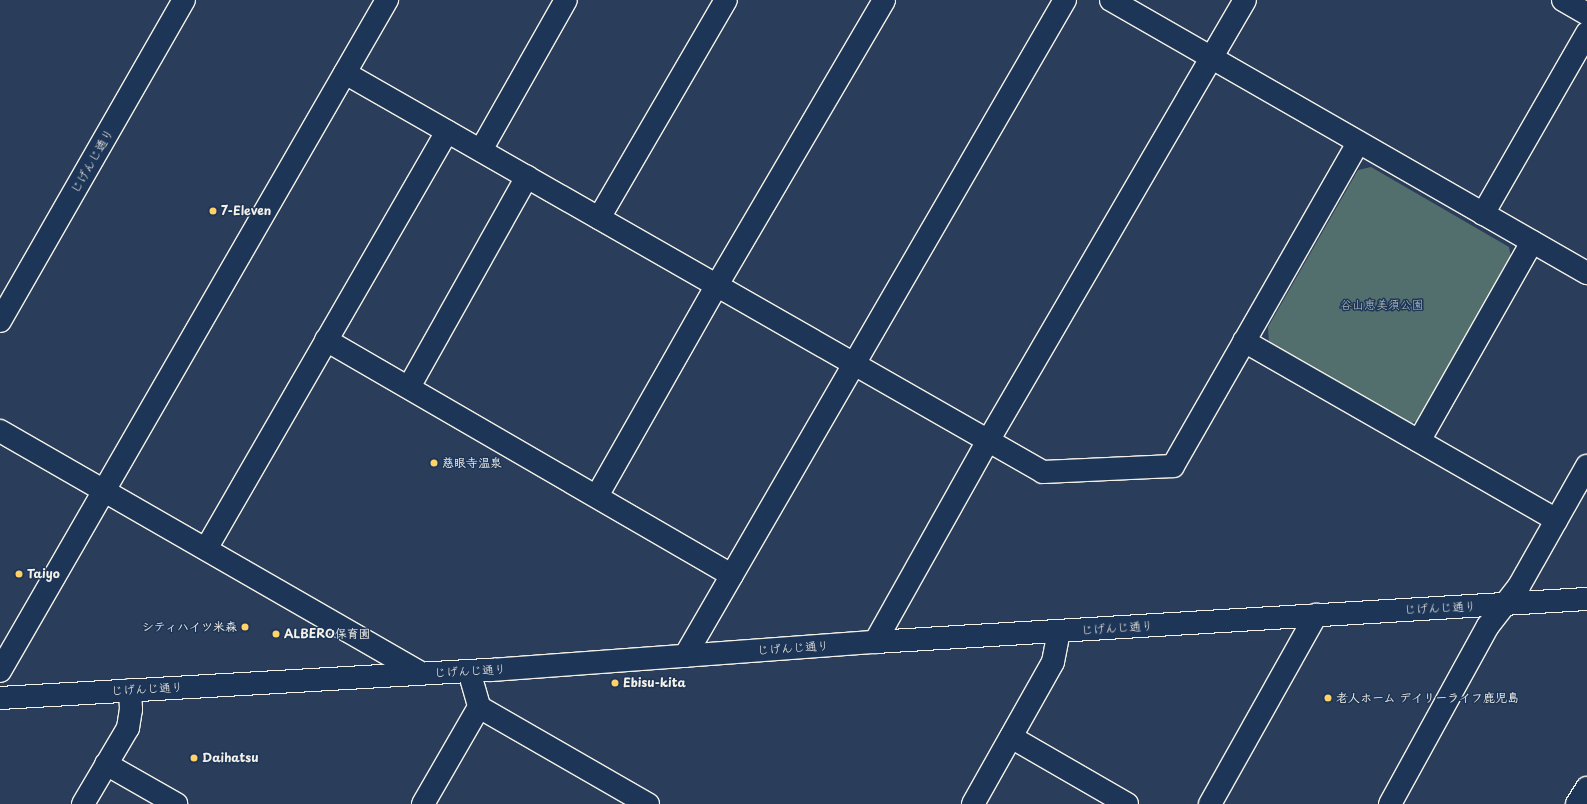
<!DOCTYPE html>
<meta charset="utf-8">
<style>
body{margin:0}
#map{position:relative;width:1587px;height:804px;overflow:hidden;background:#2a3d5b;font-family:"Playpen Sans","Klee One",sans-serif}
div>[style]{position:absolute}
.green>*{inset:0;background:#526f6d}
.roads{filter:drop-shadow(1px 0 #f4f1e8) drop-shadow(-1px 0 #f4f1e8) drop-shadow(0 1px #f4f1e8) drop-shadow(0 -1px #f4f1e8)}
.street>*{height:22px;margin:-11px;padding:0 11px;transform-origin:11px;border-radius:11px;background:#1d3557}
.secondary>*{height:22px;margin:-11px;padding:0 11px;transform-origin:11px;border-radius:11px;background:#1d3557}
.dots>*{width:11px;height:11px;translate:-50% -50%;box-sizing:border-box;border:2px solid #1d3557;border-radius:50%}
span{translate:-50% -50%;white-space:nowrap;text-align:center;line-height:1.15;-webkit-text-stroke:3px #1d3557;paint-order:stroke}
.street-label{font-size:12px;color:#f4f1e8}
.poi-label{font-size:12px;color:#f4f1e8;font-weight:700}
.left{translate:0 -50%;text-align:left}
.right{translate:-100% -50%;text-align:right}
.park-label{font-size:12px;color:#bbc4bd}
</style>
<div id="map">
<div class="green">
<div style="clip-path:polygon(1371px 167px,1509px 247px,1511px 257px,1418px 421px,1408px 424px,1269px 345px,1268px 327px,1358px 170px)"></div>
</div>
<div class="roads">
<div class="street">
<div style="left:1111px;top:0;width:549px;rotate:29.84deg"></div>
<div style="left:1563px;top:0;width:28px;rotate:30deg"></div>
<div style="left:345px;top:73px;width:804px;rotate:29.75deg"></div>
<div style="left:1043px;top:472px;width:130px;rotate:-2.6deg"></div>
<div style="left:1173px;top:466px;width:372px;rotate:-60.2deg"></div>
<div style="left:481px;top:150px;width:172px;rotate:-60.5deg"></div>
<div style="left:1483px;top:214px;width:209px;rotate:-60.1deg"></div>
<div style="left:599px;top:218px;width:252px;rotate:-59.8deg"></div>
<div style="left:326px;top:340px;width:469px;rotate:30.1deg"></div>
<div style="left:1244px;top:341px;width:360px;rotate:29.8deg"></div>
<div style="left:409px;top:387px;width:241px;rotate:-60.7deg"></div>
<div style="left:0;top:431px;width:486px;rotate:29.9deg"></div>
<div style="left:1419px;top:441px;width:229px;rotate:-60.4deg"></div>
<div style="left:597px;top:496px;width:243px;rotate:-60.4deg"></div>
<div style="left:717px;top:285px;width:330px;rotate:-59.6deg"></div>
<div style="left:206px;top:549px;width:482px;rotate:-60deg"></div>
<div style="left:875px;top:642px;width:231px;rotate:-60.7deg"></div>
<div style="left:988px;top:441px;width:510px;rotate:-59.77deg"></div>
<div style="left:685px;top:656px;width:758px;rotate:-59.92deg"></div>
<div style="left:0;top:671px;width:775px;rotate:-60.03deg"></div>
<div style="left:469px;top:671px;width:37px;rotate:74deg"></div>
<div style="left:479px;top:707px;width:195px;rotate:29.9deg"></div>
<div style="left:1011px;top:737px;width:134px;rotate:30deg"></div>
<div style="left:106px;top:764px;width:81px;rotate:29.7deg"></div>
<div style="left:83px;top:804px;width:88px;rotate:-59.4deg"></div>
<div style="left:128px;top:728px;width:19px;rotate:-81deg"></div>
<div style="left:131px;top:709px;width:19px;rotate:-93deg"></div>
<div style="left:423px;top:804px;width:112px;rotate:-60deg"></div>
<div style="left:973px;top:804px;width:163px;rotate:-60.6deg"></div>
<div style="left:1053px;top:662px;width:31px;rotate:-79deg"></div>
<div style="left:1210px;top:804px;width:217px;rotate:-60.7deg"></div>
<div style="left:1390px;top:804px;width:203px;rotate:-61.2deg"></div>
<div style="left:1488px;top:626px;width:51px;rotate:-52.2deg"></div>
<div style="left:1519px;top:586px;width:138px;rotate:-60.5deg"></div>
<div style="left:1577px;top:804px;width:19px;rotate:-58deg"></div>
</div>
<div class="secondary">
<div style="left:0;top:321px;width:370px;rotate:-60.2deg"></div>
<div style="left:0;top:698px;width:493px;rotate:-3.3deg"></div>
<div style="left:492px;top:670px;width:384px;rotate:-4.2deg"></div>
<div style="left:875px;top:642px;width:713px;rotate:-3.46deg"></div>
</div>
</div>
<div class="dots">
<div style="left:213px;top:211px;background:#ffd166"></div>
<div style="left:434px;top:463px;background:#ffd166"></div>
<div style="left:19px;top:574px;background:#ffd166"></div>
<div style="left:245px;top:627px;background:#ffd166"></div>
<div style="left:276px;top:634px;background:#ffd166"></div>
<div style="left:615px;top:683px;background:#ffd166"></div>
<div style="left:1328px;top:698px;background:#ffd166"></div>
<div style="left:194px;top:758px;background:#ffd166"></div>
</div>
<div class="street-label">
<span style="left:92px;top:161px;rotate:-60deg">じげんじ通り</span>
<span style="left:1440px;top:608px;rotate:-3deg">じげんじ通り</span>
<span style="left:1117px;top:628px;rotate:-4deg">じげんじ通り</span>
<span style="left:793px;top:648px;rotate:-4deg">じげんじ通り</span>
<span style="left:470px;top:671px;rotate:-3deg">じげんじ通り</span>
<span style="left:147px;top:689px;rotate:-3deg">じげんじ通り</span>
</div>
<div class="poi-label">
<span class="left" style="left:221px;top:211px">7-Eleven</span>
<span class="left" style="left:442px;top:463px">慈眼寺温泉</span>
<span class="left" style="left:27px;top:574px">Taiyo</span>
<span class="right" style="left:237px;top:627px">シティハイツ米森</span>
<span class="left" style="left:284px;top:634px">ALBERO保育園</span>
<span class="left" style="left:623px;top:683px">Ebisu-kita</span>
<span class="left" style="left:1336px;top:698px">老人ホーム デイリーライフ鹿児島</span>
<span class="left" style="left:202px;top:758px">Daihatsu</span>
</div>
<div class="park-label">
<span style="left:1382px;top:305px">谷山恵美須公園</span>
</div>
</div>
